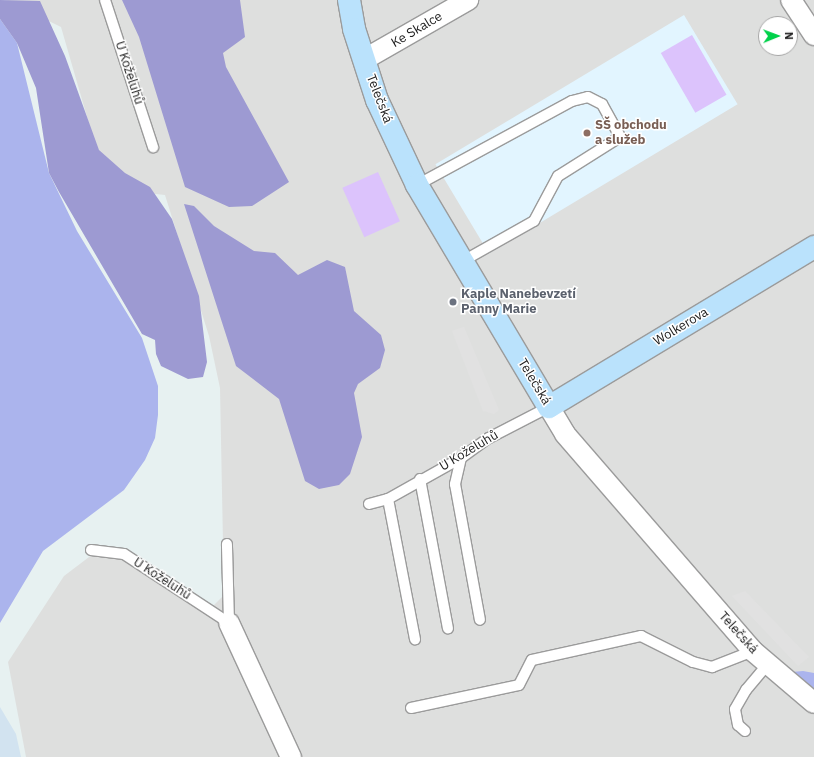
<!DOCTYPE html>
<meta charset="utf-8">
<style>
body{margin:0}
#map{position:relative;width:814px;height:757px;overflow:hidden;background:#e7f1f1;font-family:"IBM Plex Sans",sans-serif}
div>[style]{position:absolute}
.residential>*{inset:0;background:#dedfde}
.education>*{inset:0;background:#e2f5ff;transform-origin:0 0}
.farmland>*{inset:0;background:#d2e3f0}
.grass>*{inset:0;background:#abb4ed}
.forest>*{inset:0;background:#9d9ad2}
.park>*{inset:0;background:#dcc3fc;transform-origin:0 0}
.parking>*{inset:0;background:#e1e1e1}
.roads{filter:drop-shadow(1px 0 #9b9b9b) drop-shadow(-1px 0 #9b9b9b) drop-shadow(0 1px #9b9b9b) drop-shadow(0 -1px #9b9b9b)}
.lane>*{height:10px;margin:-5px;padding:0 5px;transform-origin:5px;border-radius:5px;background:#fff}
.street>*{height:20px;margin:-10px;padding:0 10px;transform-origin:10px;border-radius:10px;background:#fff}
.secondary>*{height:22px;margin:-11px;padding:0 11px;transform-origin:11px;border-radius:11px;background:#bae2fc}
.dots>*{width:11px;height:11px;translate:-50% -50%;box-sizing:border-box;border:2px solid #fff;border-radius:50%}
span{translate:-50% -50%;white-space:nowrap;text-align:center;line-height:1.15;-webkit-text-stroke:3px #fff;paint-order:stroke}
.street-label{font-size:13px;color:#212121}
.education-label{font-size:13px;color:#785e54;font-weight:700}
.left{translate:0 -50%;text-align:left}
.worship-label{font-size:13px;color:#5b616d;font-weight:700}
.north{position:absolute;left:758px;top:16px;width:40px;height:40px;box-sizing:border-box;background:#fff;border:1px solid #a6a6a6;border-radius:50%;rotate:89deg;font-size:11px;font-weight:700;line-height:16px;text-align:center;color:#212121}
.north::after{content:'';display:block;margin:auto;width:14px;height:18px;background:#00d14a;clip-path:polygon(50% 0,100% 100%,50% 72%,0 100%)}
</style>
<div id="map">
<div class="residential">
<div style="clip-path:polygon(evenodd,6px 0,814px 0,814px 757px,26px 757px,8px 662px,64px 576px,97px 551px,130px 555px,213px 606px,224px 595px,220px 388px,209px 336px,165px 195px,120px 190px,94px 141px,61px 27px,6px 0,766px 24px,790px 24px,790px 48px,766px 48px,766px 24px)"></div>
</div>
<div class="education">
<div style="left:684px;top:15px;width:104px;height:290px;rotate:59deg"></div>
</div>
<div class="farmland">
<div style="clip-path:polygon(0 707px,16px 734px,21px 757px,0 757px)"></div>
</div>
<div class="grass">
<div style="clip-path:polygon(0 19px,17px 43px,49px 173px,77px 231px,142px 338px,158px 386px,158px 415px,155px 438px,145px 460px,124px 490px,43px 551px,0 623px)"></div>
<div style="clip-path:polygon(803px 671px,814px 673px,814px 689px,792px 672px)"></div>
</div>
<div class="forest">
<div style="clip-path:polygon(0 0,40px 1px,65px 56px,99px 150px,125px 173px,150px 187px,172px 219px,199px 296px,207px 362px,203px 377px,188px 379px,161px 366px,156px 354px,155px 340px,142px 334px,59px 192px,49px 173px,36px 88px,17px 43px,0 19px)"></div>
<div style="clip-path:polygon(122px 0,240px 0,245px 37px,223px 53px,226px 67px,289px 182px,252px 206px,229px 207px,185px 187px,139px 37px)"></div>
<div style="clip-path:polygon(184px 204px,194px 206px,214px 226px,254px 251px,275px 253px,298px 275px,327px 260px,345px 267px,354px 311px,381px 335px,385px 350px,380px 368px,358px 384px,354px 393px,362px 437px,350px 474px,339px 485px,319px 489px,305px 481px,279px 399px,236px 366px)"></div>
</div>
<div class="park">
<div style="left:692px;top:35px;width:69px;height:36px;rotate:60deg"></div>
<div style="left:378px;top:172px;width:54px;height:39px;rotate:66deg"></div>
</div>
<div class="parking">
<div style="clip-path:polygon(464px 327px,499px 410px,494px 414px,483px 411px,452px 331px)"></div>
<div style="clip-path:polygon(745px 591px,809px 657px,798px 666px,732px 596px)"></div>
</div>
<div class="roads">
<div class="lane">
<div style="left:105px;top:0;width:155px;rotate:71.9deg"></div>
<div style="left:417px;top:185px;width:176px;rotate:-28.5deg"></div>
<div style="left:572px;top:101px;width:16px;rotate:-14deg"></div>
<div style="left:588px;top:97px;width:16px;rotate:27deg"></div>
<div style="left:602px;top:104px;width:38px;rotate:61deg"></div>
<div style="left:620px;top:137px;width:73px;rotate:147.8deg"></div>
<div style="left:558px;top:176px;width:51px;rotate:118.1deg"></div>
<div style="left:534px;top:221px;width:81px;rotate:150.6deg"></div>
<div style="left:461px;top:458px;width:27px;rotate:103deg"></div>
<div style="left:455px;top:484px;width:138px;rotate:79.6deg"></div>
<div style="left:420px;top:479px;width:152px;rotate:79.4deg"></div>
<div style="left:388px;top:499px;width:143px;rotate:79.1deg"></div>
<div style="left:369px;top:504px;width:20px;rotate:-15deg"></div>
<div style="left:388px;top:499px;width:84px;rotate:-29.3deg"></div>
<div style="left:461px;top:458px;width:34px;rotate:-36deg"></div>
<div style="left:489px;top:438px;width:68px;rotate:-27.3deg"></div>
<div style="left:91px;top:550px;width:33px;rotate:7deg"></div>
<div style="left:124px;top:554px;width:126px;rotate:33.3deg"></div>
<div style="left:229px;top:623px;width:79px;rotate:-91.5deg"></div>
<div style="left:411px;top:708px;width:110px;rotate:-12deg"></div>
<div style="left:519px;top:685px;width:28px;rotate:-63deg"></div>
<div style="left:532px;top:660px;width:112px;rotate:-12.4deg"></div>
<div style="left:641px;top:636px;width:58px;rotate:26.6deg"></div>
<div style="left:693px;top:662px;width:20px;rotate:15deg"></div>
<div style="left:712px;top:667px;width:44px;rotate:-21.3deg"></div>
<div style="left:745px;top:731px;width:9px;rotate:-139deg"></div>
<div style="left:738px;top:725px;width:16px;rotate:-101deg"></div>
<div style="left:735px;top:709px;width:22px;rotate:-60deg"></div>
<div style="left:746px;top:690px;width:34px;rotate:-50deg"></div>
</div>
<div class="street">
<div style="left:791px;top:0;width:42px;rotate:56.7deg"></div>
<div style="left:365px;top:59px;width:119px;rotate:-29.8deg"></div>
<div style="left:549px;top:407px;width:31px;rotate:59deg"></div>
<div style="left:565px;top:434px;width:287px;rotate:49.1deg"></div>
<div style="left:753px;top:651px;width:80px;rotate:40.4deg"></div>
<div style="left:229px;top:623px;width:148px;rotate:65.2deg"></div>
</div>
<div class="secondary">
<div style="left:349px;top:0;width:29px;rotate:80deg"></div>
<div style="left:354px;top:29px;width:75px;rotate:72.1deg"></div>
<div style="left:377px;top:100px;width:94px;rotate:64.8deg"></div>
<div style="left:417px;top:185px;width:258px;rotate:59.3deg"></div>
<div style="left:549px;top:407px;width:310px;rotate:-31.1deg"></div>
</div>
</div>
<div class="dots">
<div style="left:587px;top:133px;background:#8d6e63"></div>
<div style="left:453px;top:302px;background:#6b7280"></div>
</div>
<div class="street-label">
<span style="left:417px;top:30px;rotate:-31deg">Ke Skalce</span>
<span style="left:129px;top:73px;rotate:72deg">U Koželuhů</span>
<span style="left:379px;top:99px;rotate:69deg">Telečská</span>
<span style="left:681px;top:327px;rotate:-31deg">Wolkerova</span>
<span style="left:534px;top:382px;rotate:59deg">Telečská</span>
<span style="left:469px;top:451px;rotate:-31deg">U Koželuhů</span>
<span style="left:162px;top:579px;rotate:33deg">U Koželuhů</span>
<span style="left:738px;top:633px;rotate:48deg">Telečská</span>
</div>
<div class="education-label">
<span class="left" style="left:595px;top:133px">SŠ obchodu<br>a služeb</span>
</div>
<div class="worship-label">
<span class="left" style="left:461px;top:302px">Kaple Nanebevzetí<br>Panny Marie</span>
</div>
<div class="north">N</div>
</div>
